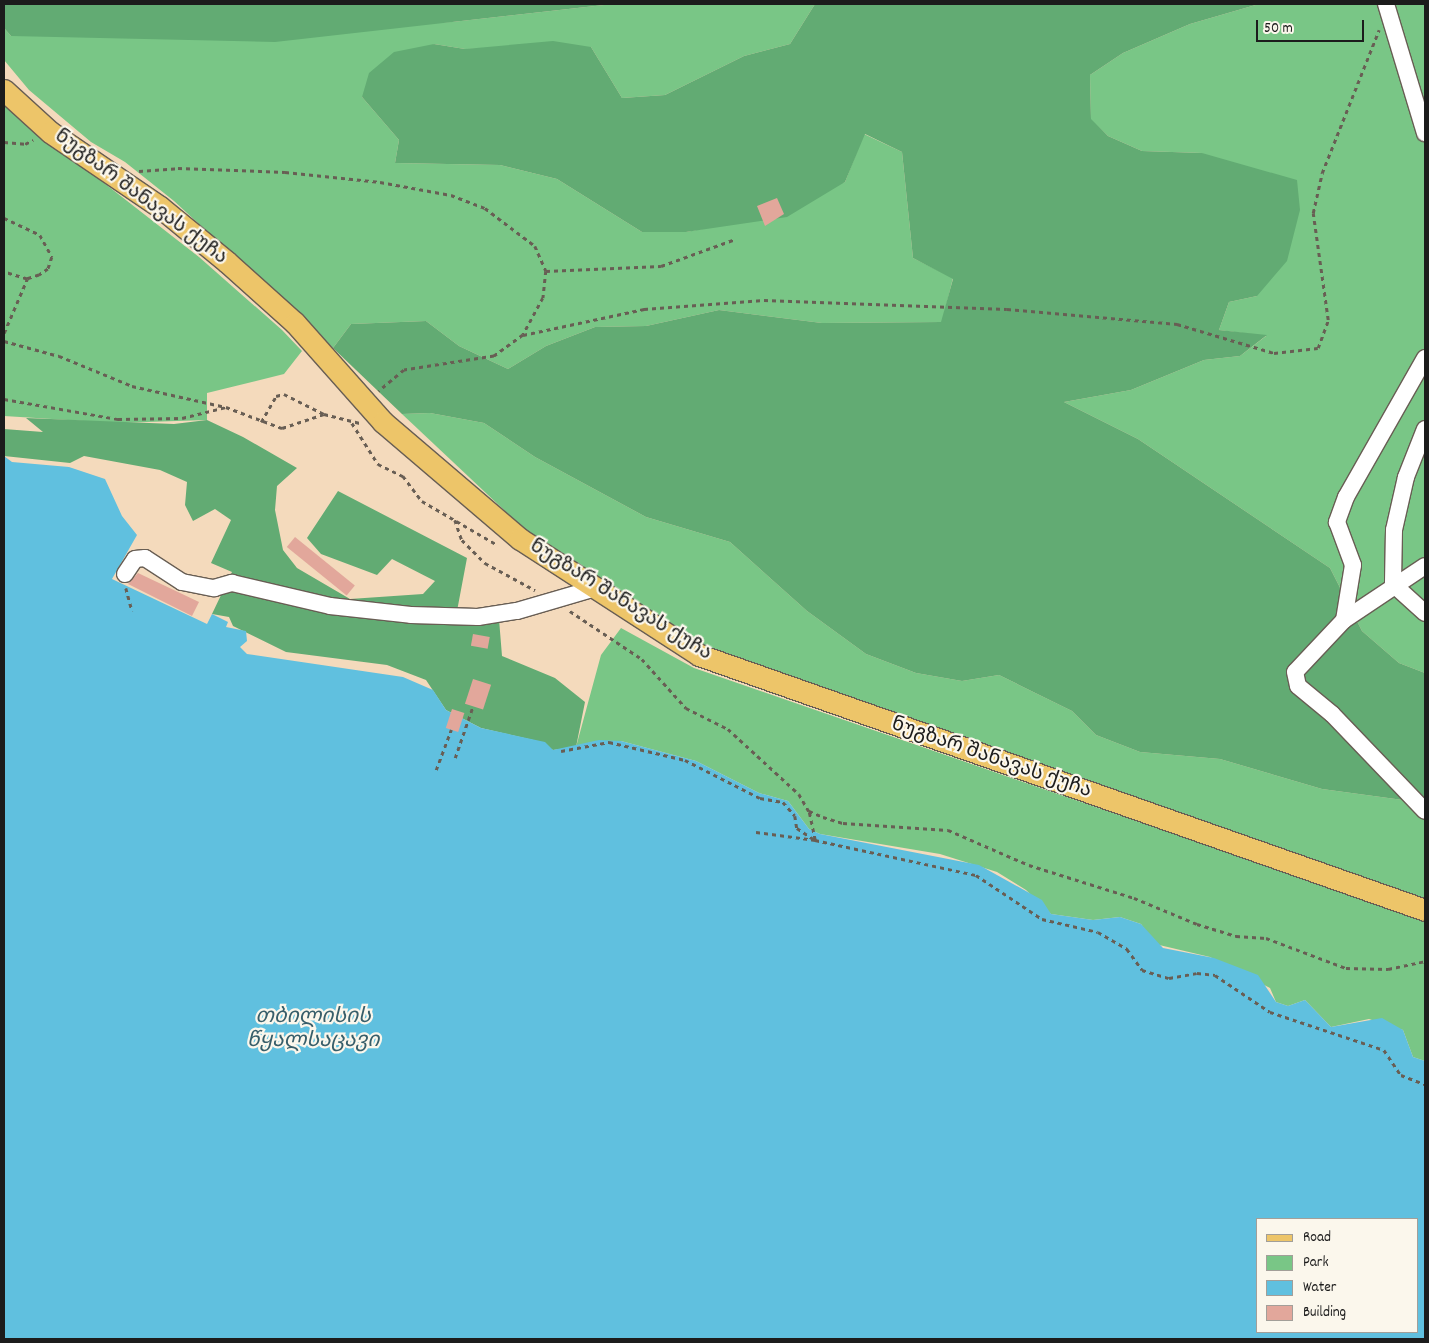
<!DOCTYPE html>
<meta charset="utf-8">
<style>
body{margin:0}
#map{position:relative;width:1429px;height:1343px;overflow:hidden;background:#f4dabc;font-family:Dekko,"Noto Sans Georgian",sans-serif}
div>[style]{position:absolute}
.green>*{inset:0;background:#79c686}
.forest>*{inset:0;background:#62ab73}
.water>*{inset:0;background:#60c0df}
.building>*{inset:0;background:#e2a79b;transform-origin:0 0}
.path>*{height:2.5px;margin-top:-1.25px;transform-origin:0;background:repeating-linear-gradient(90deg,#685e54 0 4px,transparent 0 8px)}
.roads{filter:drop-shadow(1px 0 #685e54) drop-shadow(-1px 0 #685e54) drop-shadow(0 1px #685e54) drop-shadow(0 -1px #685e54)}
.minor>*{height:16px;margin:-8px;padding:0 8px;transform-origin:8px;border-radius:8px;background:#fff}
.major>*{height:21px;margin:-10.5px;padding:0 10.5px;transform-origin:10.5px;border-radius:10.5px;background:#edc569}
span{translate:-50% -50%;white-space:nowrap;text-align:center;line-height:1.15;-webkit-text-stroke:4.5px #fbf7ec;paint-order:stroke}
.street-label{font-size:20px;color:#1c1c1c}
.water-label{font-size:21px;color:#375e6a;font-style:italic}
.frame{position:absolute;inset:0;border:5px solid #1c1c1c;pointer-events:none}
.legend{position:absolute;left:1256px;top:1218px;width:162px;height:115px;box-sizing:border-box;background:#fbf7ec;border:1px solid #a29f99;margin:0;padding:6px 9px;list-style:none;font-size:15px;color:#1c1c1c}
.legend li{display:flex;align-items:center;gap:10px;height:25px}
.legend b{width:25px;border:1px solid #a29f99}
.scale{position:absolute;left:1256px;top:20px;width:108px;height:22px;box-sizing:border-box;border:2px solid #1c1c1c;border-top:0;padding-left:6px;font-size:15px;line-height:18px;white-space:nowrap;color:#1c1c1c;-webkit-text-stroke:4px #fbf7ec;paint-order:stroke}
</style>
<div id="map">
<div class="green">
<div style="clip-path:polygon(613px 4px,815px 4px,790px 44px,744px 56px,665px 95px,622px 98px,591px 47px,465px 49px,434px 44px,362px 97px,399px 140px,395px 163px,500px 165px,557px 179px,642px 232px,686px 232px,723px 225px,845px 182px,864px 134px,902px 152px,913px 258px,953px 278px,942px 322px,822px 323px,719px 310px,646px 326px,595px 327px,546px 346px,508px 369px,459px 346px,426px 321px,351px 324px,333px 348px,174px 201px,125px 162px,91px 142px,29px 90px,4px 60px,4px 28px,11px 36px,452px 22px)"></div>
<div style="clip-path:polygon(1259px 4px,1425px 4px,1425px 673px,1399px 663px,1362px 631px,1330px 568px,1138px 439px,1064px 402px,1131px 390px,1204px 360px,1240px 356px,1266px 336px,1219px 330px,1229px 302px,1257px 296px,1202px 153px,1142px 151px,1108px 136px,1091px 120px,1090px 75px,1123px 53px,1190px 24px)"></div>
<div style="clip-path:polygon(4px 105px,199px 257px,282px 330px,302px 351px,284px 374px,207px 393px,207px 420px,116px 423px,4px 416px)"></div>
<div style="clip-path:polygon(430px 413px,484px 423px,535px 457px,646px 517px,730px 542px,807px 611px,866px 654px,916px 673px,962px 681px,999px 675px,1072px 711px,1096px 735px,1140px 752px,1220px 759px,1322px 789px,1425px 803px,1425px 903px,709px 651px,651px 617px,521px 526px,402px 414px)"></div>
<div style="clip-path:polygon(621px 628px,694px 668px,1425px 921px,1425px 1061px,1413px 1057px,1403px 1030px,1369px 1019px,1331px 1027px,1305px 1000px,1288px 1006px,1276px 1002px,1270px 988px,1210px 957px,1155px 944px,1141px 924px,1120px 917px,1093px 920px,1051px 914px,1026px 890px,997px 872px,940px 854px,820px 834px,809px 829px,788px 801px,759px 793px,696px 761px,621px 741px,576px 747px,601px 655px)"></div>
</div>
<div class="forest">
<div style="clip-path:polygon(4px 4px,613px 4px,275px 42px,11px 36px,4px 28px)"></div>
<div style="clip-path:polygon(815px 4px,1259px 4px,1190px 24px,1123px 53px,1090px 75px,1091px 119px,1108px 136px,1142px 151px,1202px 153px,1297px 180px,1300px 210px,1287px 261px,1257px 296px,1229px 302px,1219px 330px,1267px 335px,1240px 356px,1204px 360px,1131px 390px,1064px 402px,1138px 439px,1330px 568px,1362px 631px,1399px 663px,1425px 673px,1425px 803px,1322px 789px,1220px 759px,1140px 752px,1096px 735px,1072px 711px,999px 675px,962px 681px,916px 673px,866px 654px,807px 611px,730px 542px,646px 517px,535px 457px,484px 423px,430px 413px,402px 414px,333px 348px,351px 324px,426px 321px,459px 346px,508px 369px,546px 346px,595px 327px,646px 326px,719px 310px,822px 323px,941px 322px,953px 279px,913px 258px,902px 152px,865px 134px,845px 182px,787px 217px,686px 232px,642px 232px,557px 179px,500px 165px,395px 163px,399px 140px,362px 97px,369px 73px,394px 52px,434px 44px,465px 49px,553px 41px,591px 47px,622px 98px,665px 95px,744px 56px,790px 44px)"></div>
<div style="clip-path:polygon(26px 418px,174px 424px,207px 420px,243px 437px,297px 468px,277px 486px,275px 510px,283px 550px,297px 568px,350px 599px,423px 594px,435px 581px,392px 559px,377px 575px,321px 554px,307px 538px,338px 491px,467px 558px,457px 611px,499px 619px,502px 656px,555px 678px,585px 702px,576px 747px,553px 750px,533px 740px,481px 728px,446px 710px,426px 680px,387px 665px,286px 652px,233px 626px,229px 617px,212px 614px,232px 572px,211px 563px,231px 520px,215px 509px,193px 521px,185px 505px,187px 482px,160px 470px,84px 456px,70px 463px,4px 456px,4px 429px,43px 432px)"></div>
</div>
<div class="water">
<div style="clip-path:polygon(evenodd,4px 456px,12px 462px,69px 467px,105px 479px,122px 516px,137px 535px,112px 579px,207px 624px,212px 614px,228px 622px,226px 627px,246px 631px,247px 641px,240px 647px,247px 654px,403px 677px,433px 690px,446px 710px,481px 728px,545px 742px,553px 750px,599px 740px,621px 741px,696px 761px,759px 793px,788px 801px,809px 829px,820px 834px,979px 865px,1042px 900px,1051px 914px,1093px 920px,1120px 917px,1141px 924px,1163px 948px,1214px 958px,1258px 975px,1276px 1002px,1288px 1006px,1305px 1000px,1331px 1027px,1382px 1018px,1403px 1030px,1413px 1057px,1425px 1061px,1425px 1339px,4px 1339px,4px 456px,1258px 1219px,1418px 1219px,1418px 1332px,1258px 1332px,1258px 1219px)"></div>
</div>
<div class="building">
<div style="clip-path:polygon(777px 198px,784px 214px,765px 226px,757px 206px)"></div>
<div style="left:295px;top:537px;width:77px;height:13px;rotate:39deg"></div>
<div style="clip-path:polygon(138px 573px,199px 602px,192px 616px,128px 584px)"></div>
<div style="left:473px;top:634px;width:17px;height:12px;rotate:10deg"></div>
<div style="left:473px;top:679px;width:19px;height:26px;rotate:18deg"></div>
<div style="left:452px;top:709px;width:13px;height:20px;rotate:18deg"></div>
</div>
<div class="path">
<div style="left:4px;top:142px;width:21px;rotate:5deg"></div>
<div style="left:25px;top:144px;width:9px;rotate:-27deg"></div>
<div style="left:139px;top:171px;width:39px;rotate:-4deg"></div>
<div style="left:178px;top:168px;width:107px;rotate:2.1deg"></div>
<div style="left:285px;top:172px;width:96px;rotate:6deg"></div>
<div style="left:380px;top:182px;width:72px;rotate:10.4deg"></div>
<div style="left:451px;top:195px;width:36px;rotate:21deg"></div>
<div style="left:485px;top:208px;width:63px;rotate:37.2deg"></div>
<div style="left:535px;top:246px;width:27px;rotate:66deg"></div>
<div style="left:546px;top:271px;width:27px;rotate:96deg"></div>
<div style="left:543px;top:298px;width:42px;rotate:118.4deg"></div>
<div style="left:523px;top:335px;width:36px;rotate:144deg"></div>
<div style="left:494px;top:356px;width:91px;rotate:171.2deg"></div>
<div style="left:404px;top:370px;width:33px;rotate:140deg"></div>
<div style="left:4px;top:218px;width:40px;rotate:25deg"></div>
<div style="left:40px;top:235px;width:25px;rotate:61deg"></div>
<div style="left:52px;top:257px;width:13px;rotate:108deg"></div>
<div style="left:48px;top:269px;width:11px;rotate:146deg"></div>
<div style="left:39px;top:275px;width:13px;rotate:162deg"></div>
<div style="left:27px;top:279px;width:24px;rotate:-163deg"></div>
<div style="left:546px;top:271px;width:115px;rotate:-2.5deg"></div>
<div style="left:661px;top:266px;width:77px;rotate:-19.9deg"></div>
<div style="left:4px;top:333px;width:59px;rotate:-66.9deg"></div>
<div style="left:523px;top:335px;width:124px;rotate:-12.1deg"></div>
<div style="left:644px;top:309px;width:120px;rotate:-4.3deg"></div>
<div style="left:764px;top:300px;width:243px;rotate:2.1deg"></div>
<div style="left:1007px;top:309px;width:171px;rotate:5deg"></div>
<div style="left:1177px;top:324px;width:101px;rotate:16.6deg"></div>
<div style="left:1274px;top:353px;width:44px;rotate:-6.5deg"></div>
<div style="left:1318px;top:348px;width:30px;rotate:-70deg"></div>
<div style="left:1328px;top:320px;width:108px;rotate:-98deg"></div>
<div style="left:1313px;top:213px;width:41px;rotate:-77.3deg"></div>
<div style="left:1322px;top:173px;width:154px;rotate:-68.3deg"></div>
<div style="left:4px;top:341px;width:57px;rotate:15.3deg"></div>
<div style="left:59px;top:356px;width:79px;rotate:22.3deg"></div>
<div style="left:132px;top:386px;width:96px;rotate:12.6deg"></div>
<div style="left:226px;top:407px;width:60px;rotate:20.6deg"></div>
<div style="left:282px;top:428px;width:44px;rotate:-18.4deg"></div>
<div style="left:324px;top:414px;width:38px;rotate:14deg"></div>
<div style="left:4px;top:399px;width:116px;rotate:10deg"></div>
<div style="left:118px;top:419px;width:64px;rotate:-0.9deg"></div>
<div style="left:182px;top:418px;width:45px;rotate:-14deg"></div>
<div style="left:261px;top:422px;width:30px;rotate:-60deg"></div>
<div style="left:276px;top:396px;width:8px;rotate:-14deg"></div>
<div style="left:284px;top:394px;width:45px;rotate:26.6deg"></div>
<div style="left:352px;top:423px;width:49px;rotate:57.6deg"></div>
<div style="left:378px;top:464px;width:28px;rotate:26deg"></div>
<div style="left:403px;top:476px;width:31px;rotate:53deg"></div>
<div style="left:422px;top:501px;width:86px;rotate:30.2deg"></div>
<div style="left:455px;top:520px;width:21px;rotate:71deg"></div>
<div style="left:462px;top:540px;width:33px;rotate:45deg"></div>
<div style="left:485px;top:563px;width:57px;rotate:28.4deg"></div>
<div style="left:126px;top:588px;width:24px;rotate:75deg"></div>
<div style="left:570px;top:611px;width:87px;rotate:33.7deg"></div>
<div style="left:642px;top:659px;width:66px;rotate:48.1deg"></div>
<div style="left:686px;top:708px;width:47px;rotate:26.6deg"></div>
<div style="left:728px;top:729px;width:96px;rotate:42.5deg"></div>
<div style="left:799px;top:794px;width:20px;rotate:60deg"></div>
<div style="left:809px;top:811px;width:15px;rotate:23deg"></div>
<div style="left:823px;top:817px;width:21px;rotate:17deg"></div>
<div style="left:843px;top:823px;width:105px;rotate:3.8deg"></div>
<div style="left:948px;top:830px;width:88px;rotate:23.4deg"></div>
<div style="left:1029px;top:865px;width:110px;rotate:17.4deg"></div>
<div style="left:1134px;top:898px;width:68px;rotate:22.4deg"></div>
<div style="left:1197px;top:924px;width:41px;rotate:17.1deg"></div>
<div style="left:1236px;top:936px;width:30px;rotate:4deg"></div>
<div style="left:1266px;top:938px;width:85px;rotate:20.6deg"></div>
<div style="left:1346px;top:968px;width:42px;rotate:1.4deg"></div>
<div style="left:1388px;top:969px;width:38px;rotate:-12deg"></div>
<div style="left:561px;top:751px;width:49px;rotate:-10.6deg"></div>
<div style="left:609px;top:742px;width:78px;rotate:13.3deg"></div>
<div style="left:685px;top:760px;width:84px;rotate:26.9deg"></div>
<div style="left:760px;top:798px;width:23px;rotate:10deg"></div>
<div style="left:783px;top:802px;width:18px;rotate:49deg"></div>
<div style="left:795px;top:816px;width:12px;rotate:81deg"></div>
<div style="left:797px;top:828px;width:22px;rotate:34deg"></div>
<div style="left:815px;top:840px;width:165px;rotate:12.3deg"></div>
<div style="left:976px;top:875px;width:79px;rotate:33.7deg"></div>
<div style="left:1042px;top:919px;width:57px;rotate:13.1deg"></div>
<div style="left:1098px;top:932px;width:34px;rotate:30deg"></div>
<div style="left:1127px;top:949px;width:26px;rotate:54deg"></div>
<div style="left:1142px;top:970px;width:28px;rotate:17deg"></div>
<div style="left:1169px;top:978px;width:28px;rotate:-10deg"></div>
<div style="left:1197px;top:973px;width:18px;rotate:6deg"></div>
<div style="left:1215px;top:975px;width:66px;rotate:33.9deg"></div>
<div style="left:1270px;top:1012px;width:120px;rotate:18.4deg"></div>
<div style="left:1384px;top:1050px;width:30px;rotate:56deg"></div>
<div style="left:1401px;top:1075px;width:26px;rotate:21deg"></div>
<div style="left:455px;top:758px;width:55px;rotate:-70.9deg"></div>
<div style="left:436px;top:770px;width:43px;rotate:-69.4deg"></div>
<div style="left:756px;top:832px;width:60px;rotate:7.7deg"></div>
<div style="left:815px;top:840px;width:30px;rotate:-102deg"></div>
</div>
<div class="roads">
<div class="minor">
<div style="left:1386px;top:4px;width:135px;rotate:73.2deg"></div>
<div style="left:1425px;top:358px;width:160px;rotate:119.6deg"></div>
<div style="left:1346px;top:497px;width:27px;rotate:110deg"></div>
<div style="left:1337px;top:522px;width:46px;rotate:69.6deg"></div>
<div style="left:1353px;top:565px;width:56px;rotate:99.3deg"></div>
<div style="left:1344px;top:620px;width:71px;rotate:133.3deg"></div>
<div style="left:1295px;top:672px;width:14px;rotate:78deg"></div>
<div style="left:1298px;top:686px;width:44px;rotate:39.5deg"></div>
<div style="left:1332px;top:714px;width:134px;rotate:46.2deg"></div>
<div style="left:1425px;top:429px;width:52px;rotate:111.6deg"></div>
<div style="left:1406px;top:477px;width:54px;rotate:102.8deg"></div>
<div style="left:1394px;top:530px;width:54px;rotate:91.1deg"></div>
<div style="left:1393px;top:584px;width:43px;rotate:42.2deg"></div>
<div style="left:125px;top:574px;width:18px;rotate:-56deg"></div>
<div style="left:135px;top:559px;width:10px;rotate:-6deg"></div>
<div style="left:145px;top:558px;width:44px;rotate:33deg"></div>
<div style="left:182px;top:582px;width:33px;rotate:11deg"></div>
<div style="left:214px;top:588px;width:19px;rotate:-16deg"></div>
<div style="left:232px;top:583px;width:101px;rotate:13.2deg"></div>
<div style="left:330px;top:606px;width:81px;rotate:6.3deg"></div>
<div style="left:411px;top:615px;width:67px;rotate:1.7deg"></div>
<div style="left:478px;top:617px;width:39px;rotate:-9deg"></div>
<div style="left:517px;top:611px;width:78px;rotate:-16.3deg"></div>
<div style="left:1344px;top:620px;width:97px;rotate:-33.7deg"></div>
</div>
<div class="major">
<div style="left:4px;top:90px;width:62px;rotate:42.4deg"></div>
<div style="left:50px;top:132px;width:133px;rotate:34.3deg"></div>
<div style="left:160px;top:207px;width:87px;rotate:39.4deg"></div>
<div style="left:227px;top:262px;width:91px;rotate:41.9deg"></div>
<div style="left:295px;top:323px;width:132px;rotate:48.4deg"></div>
<div style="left:383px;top:422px;width:180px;rotate:40.5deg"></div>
<div style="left:520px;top:539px;width:213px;rotate:32.9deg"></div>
<div style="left:699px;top:655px;width:769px;rotate:19.35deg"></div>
</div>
</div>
<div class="street-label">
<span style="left:140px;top:198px;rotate:37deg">ნუგზარ შანავას ქუჩა</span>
<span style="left:620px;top:601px;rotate:32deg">ნუგზარ შანავას ქუჩა</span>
<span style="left:991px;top:759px;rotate:19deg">ნუგზარ შანავას ქუჩა</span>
</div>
<div class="water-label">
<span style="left:313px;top:1030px">თბილისის<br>წყალსაცავი</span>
</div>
<div class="frame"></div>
<ul class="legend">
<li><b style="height:6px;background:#edc569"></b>Road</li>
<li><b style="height:14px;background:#79c686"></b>Park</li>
<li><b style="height:14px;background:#60c0df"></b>Water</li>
<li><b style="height:14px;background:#e2a79b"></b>Building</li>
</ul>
<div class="scale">50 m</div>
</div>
